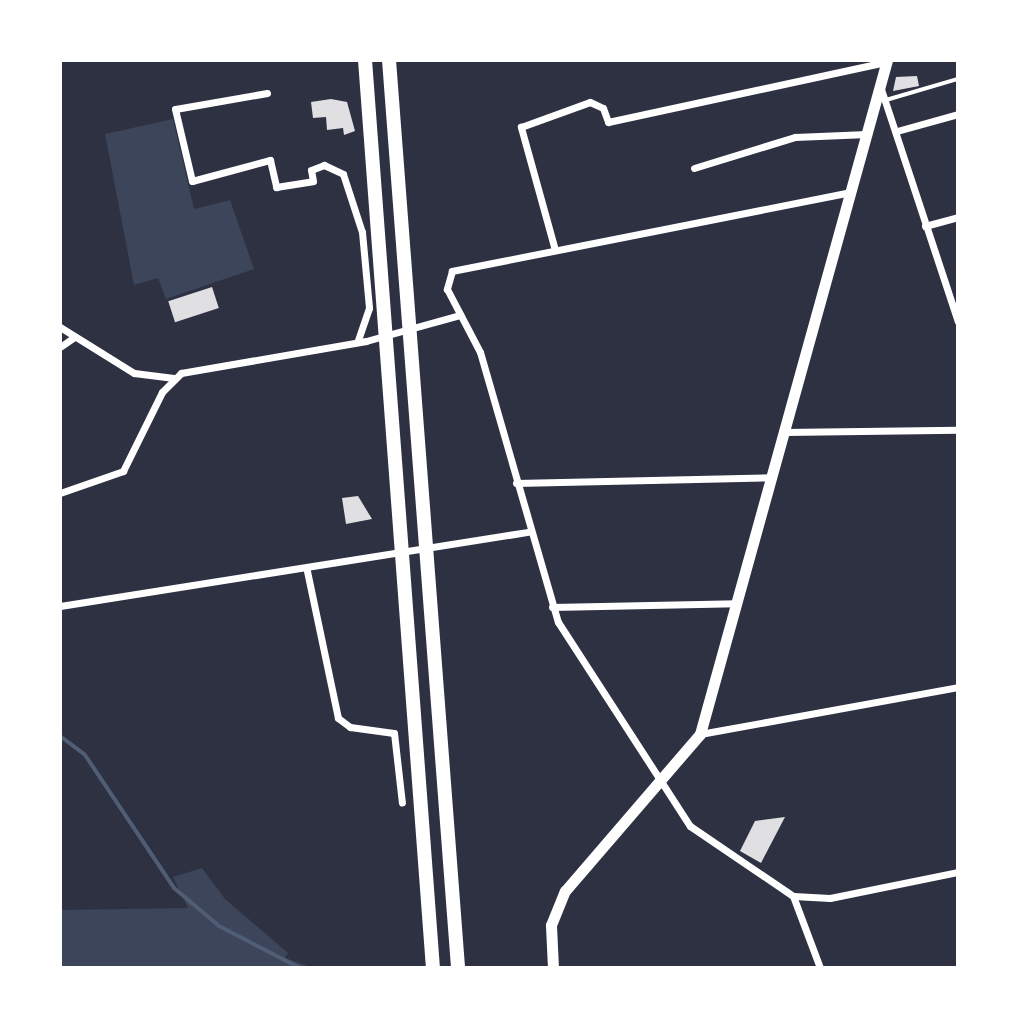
<!DOCTYPE html>
<style>
body{margin:0}
#map{position:relative;width:1018px;height:1028px;overflow:hidden;background:#2d3142;font-family:Montserrat,sans-serif}
div>[style]{position:absolute}
.green>*{inset:0;background:#3c4559}
.stream>*{height:4px;margin:-2px;padding:0 2px;transform-origin:2px;border-radius:2px;background:#4f5d75}
.building>*{inset:0;background:#e0e0e3;transform-origin:0 0}
.service>*{height:4px;margin:-2px;padding:0 2px;transform-origin:2px;border-radius:2px;background:#fff}
.minor>*{height:7px;margin:-3.5px;padding:0 3.5px;transform-origin:3.5px;border-radius:3.5px;background:#fff}
.primary>*{height:11px;margin:-5.5px;padding:0 5.5px;transform-origin:5.5px;border-radius:5.5px;background:#fff}
.motorway>*{height:14px;margin:-7px;padding:0 7px;transform-origin:7px;border-radius:7px;background:#fff}
span{translate:-50% -50%;white-space:nowrap;text-align:center;line-height:1.15;-webkit-text-stroke:6px #fff;paint-order:stroke}
.frame{position:absolute;inset:0;border:62px solid #fff;pointer-events:none}
</style>
<div id="map">
<div class="green">
<div style="clip-path:polygon(173px 119px,194px 209px,230px 200px,254px 269px,166px 299px,158px 278px,134px 285px,105px 134px)"></div>
<div style="clip-path:polygon(202px 868px,225px 899px,288px 953px,285px 958px,314px 968px,60px 968px,60px 910px,188px 908px,173px 877px)"></div>
</div>
<div class="stream">
<div style="left:60px;top:736px;width:31px;rotate:37deg"></div>
<div style="left:85px;top:755px;width:160px;rotate:56.2deg"></div>
<div style="left:174px;top:888px;width:59px;rotate:40.2deg"></div>
<div style="left:219px;top:926px;width:91px;rotate:27.4deg"></div>
</div>
<div class="building">
<div style="clip-path:polygon(917px 76px,919px 86px,893px 91px,896px 77px)"></div>
<div style="clip-path:polygon(331px 99px,347px 102px,355px 131px,344px 135px,343px 128px,327px 130px,326px 117px,313px 118px,311px 102px)"></div>
<div style="left:212px;top:287px;width:22px;height:46px;rotate:72deg"></div>
<div style="clip-path:polygon(358px 496px,372px 519px,346px 524px,342px 498px)"></div>
<div style="clip-path:polygon(785px 817px,761px 863px,740px 851px,755px 821px)"></div>
</div>
<div class="service">
<div style="left:886px;top:100px;width:75px;rotate:-16.3deg"></div>
</div>
<div class="minor">
<div style="left:881px;top:89px;width:245px;rotate:71.7deg"></div>
<div style="left:267px;top:93px;width:93px;rotate:170.1deg"></div>
<div style="left:175px;top:109px;width:74px;rotate:76.7deg"></div>
<div style="left:192px;top:181px;width:81px;rotate:-15.1deg"></div>
<div style="left:270px;top:160px;width:28px;rotate:77deg"></div>
<div style="left:276px;top:187px;width:37px;rotate:-9deg"></div>
<div style="left:313px;top:181px;width:11px;rotate:-100deg"></div>
<div style="left:311px;top:170px;width:14px;rotate:-21deg"></div>
<div style="left:324px;top:165px;width:21px;rotate:25deg"></div>
<div style="left:343px;top:174px;width:61px;rotate:71.9deg"></div>
<div style="left:362px;top:232px;width:76px;rotate:84.7deg"></div>
<div style="left:369px;top:308px;width:36px;rotate:109deg"></div>
<div style="left:897px;top:131px;width:63px;rotate:-15.6deg"></div>
<div style="left:694px;top:168px;width:106px;rotate:-17.1deg"></div>
<div style="left:795px;top:137px;width:72px;rotate:-2.4deg"></div>
<div style="left:851px;top:192px;width:407px;rotate:168.8deg"></div>
<div style="left:452px;top:271px;width:19px;rotate:106deg"></div>
<div style="left:447px;top:289px;width:71px;rotate:62.4deg"></div>
<div style="left:480px;top:352px;width:281px;rotate:73.9deg"></div>
<div style="left:558px;top:622px;width:243px;rotate:57.1deg"></div>
<div style="left:690px;top:826px;width:125px;rotate:34.2deg"></div>
<div style="left:793px;top:896px;width:37px;rotate:3deg"></div>
<div style="left:830px;top:898px;width:131px;rotate:-11.5deg"></div>
<div style="left:925px;top:226px;width:34px;rotate:-15deg"></div>
<div style="left:555px;top:250px;width:128px;rotate:-105.5deg"></div>
<div style="left:521px;top:127px;width:73px;rotate:-19.9deg"></div>
<div style="left:590px;top:102px;width:14px;rotate:25deg"></div>
<div style="left:603px;top:108px;width:15px;rotate:70deg"></div>
<div style="left:608px;top:122px;width:284px;rotate:-12.2deg"></div>
<div style="left:60px;top:327px;width:87px;rotate:31.9deg"></div>
<div style="left:134px;top:373px;width:40px;rotate:7.1deg"></div>
<div style="left:60px;top:347px;width:16px;rotate:-35deg"></div>
<div style="left:784px;top:432px;width:174px;rotate:-0.7deg"></div>
<div style="left:516px;top:483px;width:255px;rotate:-1.3deg"></div>
<div style="left:60px;top:493px;width:67px;rotate:-19.2deg"></div>
<div style="left:123px;top:471px;width:88px;rotate:-63.7deg"></div>
<div style="left:162px;top:392px;width:27px;rotate:-45deg"></div>
<div style="left:181px;top:373px;width:188px;rotate:-9.8deg"></div>
<div style="left:366px;top:341px;width:98px;rotate:-15.5deg"></div>
<div style="left:307px;top:571px;width:150px;rotate:78.1deg"></div>
<div style="left:338px;top:718px;width:15px;rotate:37deg"></div>
<div style="left:350px;top:727px;width:44px;rotate:7.8deg"></div>
<div style="left:394px;top:733px;width:70px;rotate:83.5deg"></div>
<div style="left:60px;top:606px;width:474px;rotate:-9deg"></div>
<div style="left:552px;top:607px;width:184px;rotate:-1.2deg"></div>
<div style="left:700px;top:734px;width:262px;rotate:-10.3deg"></div>
<div style="left:793px;top:896px;width:77px;rotate:69.4deg"></div>
</div>
<div class="primary">
<div style="left:553px;top:968px;width:43px;rotate:-92.7deg"></div>
<div style="left:551px;top:925px;width:37px;rotate:-68deg"></div>
<div style="left:565px;top:891px;width:207px;rotate:-49.3deg"></div>
<div style="left:700px;top:734px;width:699px;rotate:-74.49deg"></div>
</div>
<div class="motorway">
<div style="left:365px;top:60px;width:911px;rotate:85.72deg"></div>
<div style="left:389px;top:60px;width:911px;rotate:85.65deg"></div>
</div>
<div class="frame"></div>
</div>
